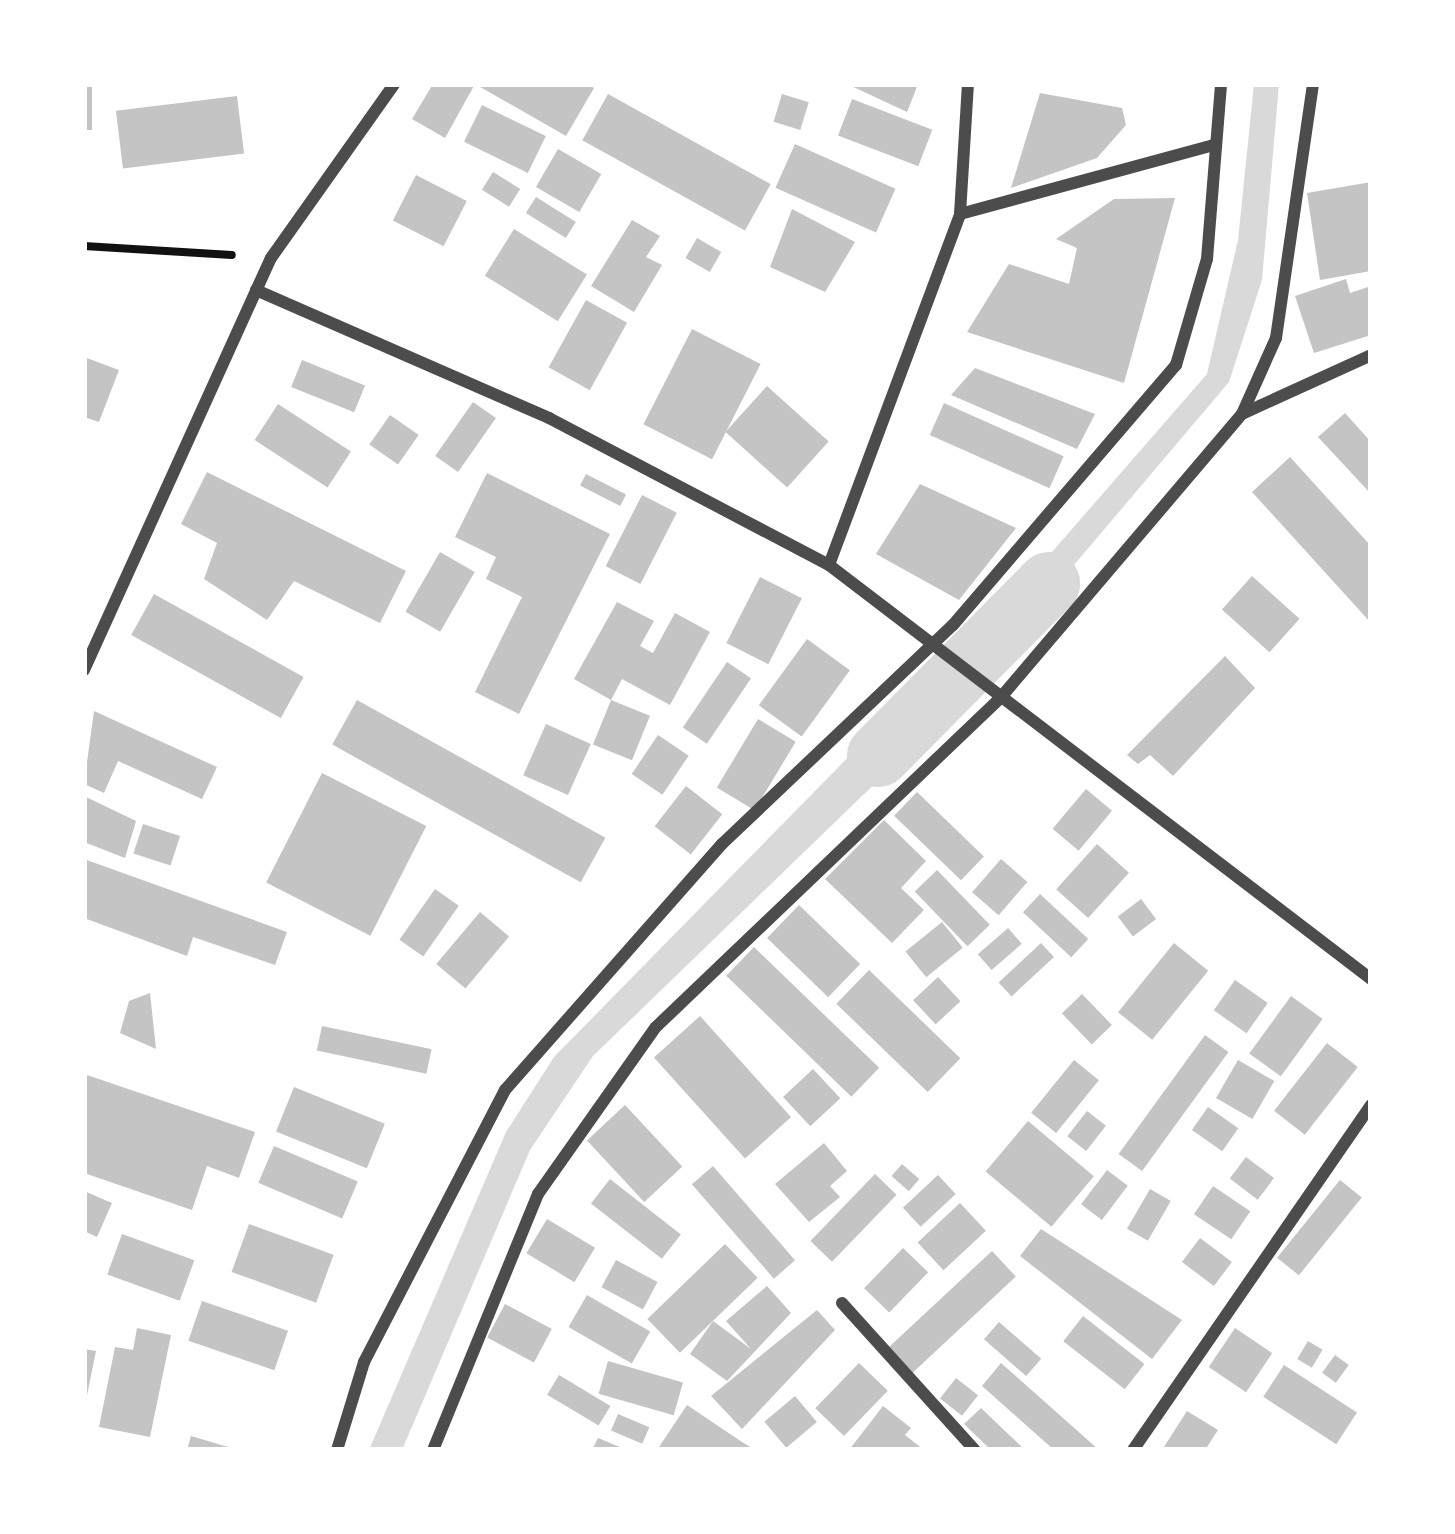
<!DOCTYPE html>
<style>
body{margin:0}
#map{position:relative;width:1455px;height:1534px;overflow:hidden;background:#fff;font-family:Inter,sans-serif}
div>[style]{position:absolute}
.water>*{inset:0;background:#d9d9d9}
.canal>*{height:63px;margin:-31.5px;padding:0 31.5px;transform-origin:31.5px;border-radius:31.5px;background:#d9d9d9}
.building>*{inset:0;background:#c4c4c4;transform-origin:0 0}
.path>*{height:8px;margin:-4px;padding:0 4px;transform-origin:4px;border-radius:4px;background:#111}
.minor>*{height:12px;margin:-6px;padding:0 6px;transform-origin:6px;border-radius:6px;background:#4c4c4c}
span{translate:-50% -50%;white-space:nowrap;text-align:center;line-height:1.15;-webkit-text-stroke:12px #fff;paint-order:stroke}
.frame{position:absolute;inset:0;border:87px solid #fff;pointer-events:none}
</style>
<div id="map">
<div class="water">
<div style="clip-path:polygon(1254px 84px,1279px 84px,1262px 280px,1229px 382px,1002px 650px,978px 637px,1207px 374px,1238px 240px)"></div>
<div style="clip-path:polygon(924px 680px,952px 709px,593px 1056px,530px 1150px,402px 1450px,369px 1450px,506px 1132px,554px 1057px)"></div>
</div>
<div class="canal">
<div style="left:878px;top:755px;width:242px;rotate:-45.3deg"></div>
</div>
<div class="building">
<div style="left:84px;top:84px;width:8px;height:46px"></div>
<div style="clip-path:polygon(433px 84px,475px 84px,445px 138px,412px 119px)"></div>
<div style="clip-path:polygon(475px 84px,587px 84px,594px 88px,566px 136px)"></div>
<div style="clip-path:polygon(847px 84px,918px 84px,907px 112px)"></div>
<div style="clip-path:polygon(1040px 93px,1122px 108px,1126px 125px,1097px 158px,1011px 188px)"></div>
<div style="left:608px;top:94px;width:186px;height:53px;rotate:29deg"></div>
<div style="left:782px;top:94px;width:28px;height:29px;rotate:17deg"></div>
<div style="left:237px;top:96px;width:58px;height:122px;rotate:83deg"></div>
<div style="left:852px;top:99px;width:86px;height:39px;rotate:21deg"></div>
<div style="left:482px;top:105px;width:71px;height:41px;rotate:26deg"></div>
<div style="left:795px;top:144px;width:110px;height:48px;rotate:24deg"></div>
<div style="left:558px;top:149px;width:50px;height:44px;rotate:30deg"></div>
<div style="left:493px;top:172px;width:32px;height:21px;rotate:32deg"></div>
<div style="left:416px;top:175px;width:57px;height:51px;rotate:27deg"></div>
<div style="clip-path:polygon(1371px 182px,1371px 271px,1320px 280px,1307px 193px)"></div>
<div style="left:536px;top:197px;width:47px;height:19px;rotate:32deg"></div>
<div style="clip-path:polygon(1175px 198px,1124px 383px,967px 332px,1009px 264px,1069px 284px,1077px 248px,1056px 239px,1114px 199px)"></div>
<div style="clip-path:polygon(792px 209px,855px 242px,825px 292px,770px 267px)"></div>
<div style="clip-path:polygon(632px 220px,660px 236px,646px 257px,662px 265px,634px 312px,591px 286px)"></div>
<div style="left:514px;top:229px;width:86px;height:55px;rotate:32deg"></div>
<div style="left:697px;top:238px;width:28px;height:23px;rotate:30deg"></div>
<div style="clip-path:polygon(1346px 279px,1350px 293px,1371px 286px,1371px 335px,1314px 353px,1295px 296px)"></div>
<div style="left:586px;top:300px;width:47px;height:77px;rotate:29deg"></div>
<div style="left:692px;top:329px;width:77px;height:107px;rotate:27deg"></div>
<div style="clip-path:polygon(84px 357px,119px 370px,99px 422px,84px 417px)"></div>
<div style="left:302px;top:360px;width:68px;height:29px;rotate:22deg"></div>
<div style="clip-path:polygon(975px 368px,1095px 414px,1077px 449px,951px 395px)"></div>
<div style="left:767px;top:386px;width:83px;height:62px;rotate:42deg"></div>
<div style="left:473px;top:402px;width:28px;height:66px;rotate:35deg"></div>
<div style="left:944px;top:403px;width:131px;height:35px;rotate:24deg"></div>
<div style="left:278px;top:404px;width:87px;height:43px;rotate:33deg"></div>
<div style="clip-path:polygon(1345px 413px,1371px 442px,1371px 494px,1318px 437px)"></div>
<div style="left:390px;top:415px;width:35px;height:36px;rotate:35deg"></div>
<div style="clip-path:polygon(1290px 457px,1371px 546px,1371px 623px,1252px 492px)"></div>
<div style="clip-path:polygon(207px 472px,406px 571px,380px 623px,294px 581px,267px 620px,204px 579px,217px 543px,181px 524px)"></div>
<div style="clip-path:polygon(487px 473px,610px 534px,519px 714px,475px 692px,522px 597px,486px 579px,496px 557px,455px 537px)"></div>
<div style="left:586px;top:474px;width:45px;height:13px;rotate:27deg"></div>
<div style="clip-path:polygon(920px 484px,1016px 528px,959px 600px,876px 554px)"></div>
<div style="left:642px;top:495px;width:39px;height:80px;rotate:27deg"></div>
<div style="left:440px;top:552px;width:40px;height:69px;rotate:30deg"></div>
<div style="left:1252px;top:576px;width:64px;height:45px;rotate:42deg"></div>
<div style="left:760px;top:577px;width:47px;height:74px;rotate:27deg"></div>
<div style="left:154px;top:594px;width:171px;height:47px;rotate:29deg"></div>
<div style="clip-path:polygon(617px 602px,654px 621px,640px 646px,653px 653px,675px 613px,710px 632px,670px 705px,622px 679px,611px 700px,574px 679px)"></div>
<div style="left:807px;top:639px;width:53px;height:82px;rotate:36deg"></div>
<div style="clip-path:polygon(1225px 656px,1255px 688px,1173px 776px,1150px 755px,1138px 764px,1127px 755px)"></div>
<div style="left:727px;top:662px;width:29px;height:79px;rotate:34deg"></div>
<div style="left:357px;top:700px;width:284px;height:51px;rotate:29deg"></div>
<div style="left:611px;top:700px;width:42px;height:48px;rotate:22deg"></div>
<div style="clip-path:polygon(94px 711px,217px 767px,202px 799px,118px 761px,104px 793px,84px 784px)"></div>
<div style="left:758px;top:719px;width:44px;height:80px;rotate:31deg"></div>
<div style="left:546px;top:724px;width:49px;height:56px;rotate:24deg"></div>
<div style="left:658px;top:735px;width:37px;height:47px;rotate:34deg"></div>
<div style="left:322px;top:773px;width:117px;height:123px;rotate:27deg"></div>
<div style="left:686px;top:786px;width:46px;height:51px;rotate:38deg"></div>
<div style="left:1086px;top:789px;width:34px;height:52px;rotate:40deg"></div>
<div style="left:917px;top:792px;width:93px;height:33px;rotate:44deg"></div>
<div style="clip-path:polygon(84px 796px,136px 821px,125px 858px,84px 842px)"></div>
<div style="clip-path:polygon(884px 820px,926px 861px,901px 888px,924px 910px,892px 943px,825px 879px)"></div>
<div style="left:143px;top:824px;width:39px;height:31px;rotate:18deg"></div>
<div style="left:1097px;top:844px;width:43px;height:61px;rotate:42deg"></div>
<div style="clip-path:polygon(84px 859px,287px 932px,275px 965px,193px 937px,187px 956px,84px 918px)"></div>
<div style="left:1001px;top:859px;width:35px;height:44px;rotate:41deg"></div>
<div style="left:937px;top:870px;width:76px;height:31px;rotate:46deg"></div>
<div style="left:435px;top:889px;width:29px;height:62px;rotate:35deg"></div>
<div style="left:1040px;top:894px;width:66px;height:25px;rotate:43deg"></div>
<div style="left:1141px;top:899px;width:25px;height:29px;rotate:53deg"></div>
<div style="left:799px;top:905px;width:85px;height:46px;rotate:44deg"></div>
<div style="left:480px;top:912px;width:38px;height:68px;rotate:40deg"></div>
<div style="left:942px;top:922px;width:33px;height:47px;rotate:51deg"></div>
<div style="left:1008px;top:928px;width:21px;height:40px;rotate:49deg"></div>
<div style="left:1041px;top:943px;width:19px;height:58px;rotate:47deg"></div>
<div style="left:1174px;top:943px;width:44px;height:89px;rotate:39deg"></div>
<div style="left:754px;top:947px;width:174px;height:40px;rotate:44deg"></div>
<div style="left:869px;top:970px;width:127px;height:47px;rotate:44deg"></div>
<div style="left:938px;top:977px;width:33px;height:34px;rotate:47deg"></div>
<div style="left:1235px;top:980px;width:40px;height:37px;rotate:35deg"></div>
<div style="clip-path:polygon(150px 993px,156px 1049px,120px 1033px,129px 1001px)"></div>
<div style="left:1082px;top:994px;width:43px;height:28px;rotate:46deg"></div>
<div style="left:1291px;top:996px;width:39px;height:71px;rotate:36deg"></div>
<div style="left:700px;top:1016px;width:136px;height:62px;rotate:48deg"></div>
<div style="left:322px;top:1026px;width:112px;height:25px;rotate:12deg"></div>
<div style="left:1205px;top:1035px;width:29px;height:147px;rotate:36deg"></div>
<div style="left:1327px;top:1043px;width:39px;height:86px;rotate:38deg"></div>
<div style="left:1074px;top:1060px;width:32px;height:68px;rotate:39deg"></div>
<div style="left:1238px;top:1060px;width:42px;height:44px;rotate:30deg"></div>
<div style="left:813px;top:1069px;width:40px;height:41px;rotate:47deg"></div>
<div style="clip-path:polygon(84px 1074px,255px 1132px,239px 1178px,207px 1166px,192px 1210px,84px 1173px)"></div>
<div style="left:294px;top:1087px;width:98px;height:48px;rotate:22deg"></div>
<div style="left:625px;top:1105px;width:84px;height:52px;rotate:47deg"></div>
<div style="left:1208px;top:1107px;width:37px;height:28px;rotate:35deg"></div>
<div style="left:1087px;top:1111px;width:24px;height:32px;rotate:38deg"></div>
<div style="left:1028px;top:1121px;width:86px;height:66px;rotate:40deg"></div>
<div style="clip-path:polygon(824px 1143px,847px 1171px,830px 1186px,840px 1197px,809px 1222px,775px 1184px)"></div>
<div style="left:274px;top:1146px;width:91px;height:40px;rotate:23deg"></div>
<div style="left:1246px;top:1157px;width:35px;height:27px;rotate:37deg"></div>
<div style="left:902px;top:1164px;width:23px;height:16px;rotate:41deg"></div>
<div style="left:713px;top:1166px;width:125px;height:28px;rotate:49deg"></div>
<div style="left:1107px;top:1170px;width:26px;height:43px;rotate:37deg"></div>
<div style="left:875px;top:1174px;width:30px;height:93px;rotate:44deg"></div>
<div style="left:938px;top:1175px;width:26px;height:48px;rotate:47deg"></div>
<div style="left:610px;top:1179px;width:90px;height:31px;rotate:38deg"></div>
<div style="left:1340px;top:1180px;width:28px;height:100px;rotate:39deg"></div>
<div style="left:1213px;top:1186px;width:45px;height:34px;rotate:34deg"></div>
<div style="left:1150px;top:1189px;width:24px;height:46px;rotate:30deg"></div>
<div style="clip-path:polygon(84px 1191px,112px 1203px,97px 1237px,84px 1231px)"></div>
<div style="left:960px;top:1203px;width:38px;height:58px;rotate:47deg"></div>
<div style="left:547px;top:1219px;width:56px;height:40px;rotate:31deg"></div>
<div style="left:249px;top:1224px;width:90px;height:51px;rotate:20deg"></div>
<div style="clip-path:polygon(1041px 1229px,1182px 1320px,1152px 1359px,1020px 1256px)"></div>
<div style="left:122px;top:1234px;width:77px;height:43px;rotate:20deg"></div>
<div style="left:1200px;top:1238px;width:40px;height:30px;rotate:37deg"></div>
<div style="left:725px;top:1244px;width:47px;height:108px;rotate:46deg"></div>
<div style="left:903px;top:1248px;width:35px;height:56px;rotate:44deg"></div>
<div style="left:992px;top:1251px;width:35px;height:143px;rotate:47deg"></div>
<div style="left:616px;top:1260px;width:47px;height:31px;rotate:28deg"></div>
<div style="clip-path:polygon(767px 1286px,791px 1313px,727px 1381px,690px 1354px,713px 1321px,751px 1349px,726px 1321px)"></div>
<div style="left:587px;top:1295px;width:73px;height:37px;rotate:30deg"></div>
<div style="left:202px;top:1301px;width:91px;height:42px;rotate:19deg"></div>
<div style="left:505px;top:1304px;width:53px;height:38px;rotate:28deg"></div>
<div style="clip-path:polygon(817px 1310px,835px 1330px,742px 1429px,711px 1396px)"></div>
<div style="left:1083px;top:1316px;width:78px;height:32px;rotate:38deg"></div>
<div style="left:999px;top:1322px;width:56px;height:23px;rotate:41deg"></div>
<div style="clip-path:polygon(137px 1328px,171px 1335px,150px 1437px,99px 1427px,115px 1347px,133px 1350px)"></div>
<div style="left:1235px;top:1328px;width:45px;height:47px;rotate:34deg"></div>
<div style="left:1308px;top:1341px;width:17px;height:21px;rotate:31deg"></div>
<div style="clip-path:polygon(84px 1349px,96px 1351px,86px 1400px,84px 1400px)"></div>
<div style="left:1335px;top:1355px;width:17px;height:22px;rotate:36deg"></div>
<div style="left:608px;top:1361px;width:78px;height:34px;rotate:16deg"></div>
<div style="left:859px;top:1363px;width:40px;height:63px;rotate:44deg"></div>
<div style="clip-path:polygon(1001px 1363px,1099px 1450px,1054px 1450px,982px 1386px)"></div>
<div style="left:1284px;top:1365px;width:87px;height:38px;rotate:33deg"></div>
<div style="left:559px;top:1375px;width:60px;height:23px;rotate:31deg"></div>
<div style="left:956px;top:1378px;width:28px;height:26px;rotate:38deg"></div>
<div style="left:795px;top:1396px;width:34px;height:40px;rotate:50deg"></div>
<div style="clip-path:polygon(687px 1405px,739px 1440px,755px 1450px,657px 1450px)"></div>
<div style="clip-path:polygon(883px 1406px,911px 1428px,905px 1435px,924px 1450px,849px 1450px)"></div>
<div style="clip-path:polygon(981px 1408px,1025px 1450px,991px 1450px,964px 1424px)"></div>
<div style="clip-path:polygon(1187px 1411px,1218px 1430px,1205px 1450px,1162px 1450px)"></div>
<div style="left:618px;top:1414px;width:34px;height:18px;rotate:23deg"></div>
<div style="clip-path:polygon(191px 1436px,235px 1449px,235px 1450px,187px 1450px)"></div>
<div style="clip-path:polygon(598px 1438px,627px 1450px,592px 1450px)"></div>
</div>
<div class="path">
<div style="left:84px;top:246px;width:148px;rotate:3.5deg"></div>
</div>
<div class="minor">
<div style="left:960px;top:214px;width:263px;rotate:-15.2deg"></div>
<div style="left:256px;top:290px;width:320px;rotate:23.6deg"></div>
<div style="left:549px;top:418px;width:316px;rotate:27.7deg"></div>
<div style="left:829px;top:565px;width:682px;rotate:37.37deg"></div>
<div style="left:1244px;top:413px;width:140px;rotate:-24.5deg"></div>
<div style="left:829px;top:565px;width:375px;rotate:-69.5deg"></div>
<div style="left:960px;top:214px;width:130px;rotate:-86.5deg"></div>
<div style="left:84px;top:670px;width:452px;rotate:-65.6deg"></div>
<div style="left:271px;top:258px;width:213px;rotate:-54.7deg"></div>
<div style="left:842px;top:1303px;width:198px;rotate:47.9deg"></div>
<div style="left:337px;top:1450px;width:92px;rotate:-72.9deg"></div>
<div style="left:364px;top:1362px;width:306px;rotate:-62.6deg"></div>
<div style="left:505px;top:1090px;width:328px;rotate:-48.6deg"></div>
<div style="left:722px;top:844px;width:318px;rotate:-43.5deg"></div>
<div style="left:953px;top:625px;width:343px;rotate:-49.4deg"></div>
<div style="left:1176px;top:365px;width:110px;rotate:-73.7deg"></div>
<div style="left:1207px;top:259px;width:176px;rotate:-85.4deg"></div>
<div style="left:433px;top:1450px;width:277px;rotate:-67.7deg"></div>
<div style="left:538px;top:1194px;width:204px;rotate:-54.8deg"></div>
<div style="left:656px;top:1027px;width:479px;rotate:-43.7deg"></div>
<div style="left:1002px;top:696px;width:370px;rotate:-49.6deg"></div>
<div style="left:1242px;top:414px;width:83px;rotate:-65.9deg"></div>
<div style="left:1276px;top:338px;width:257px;rotate:-81.7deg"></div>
<div style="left:1133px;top:1450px;width:419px;rotate:-55.4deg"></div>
</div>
<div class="frame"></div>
</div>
